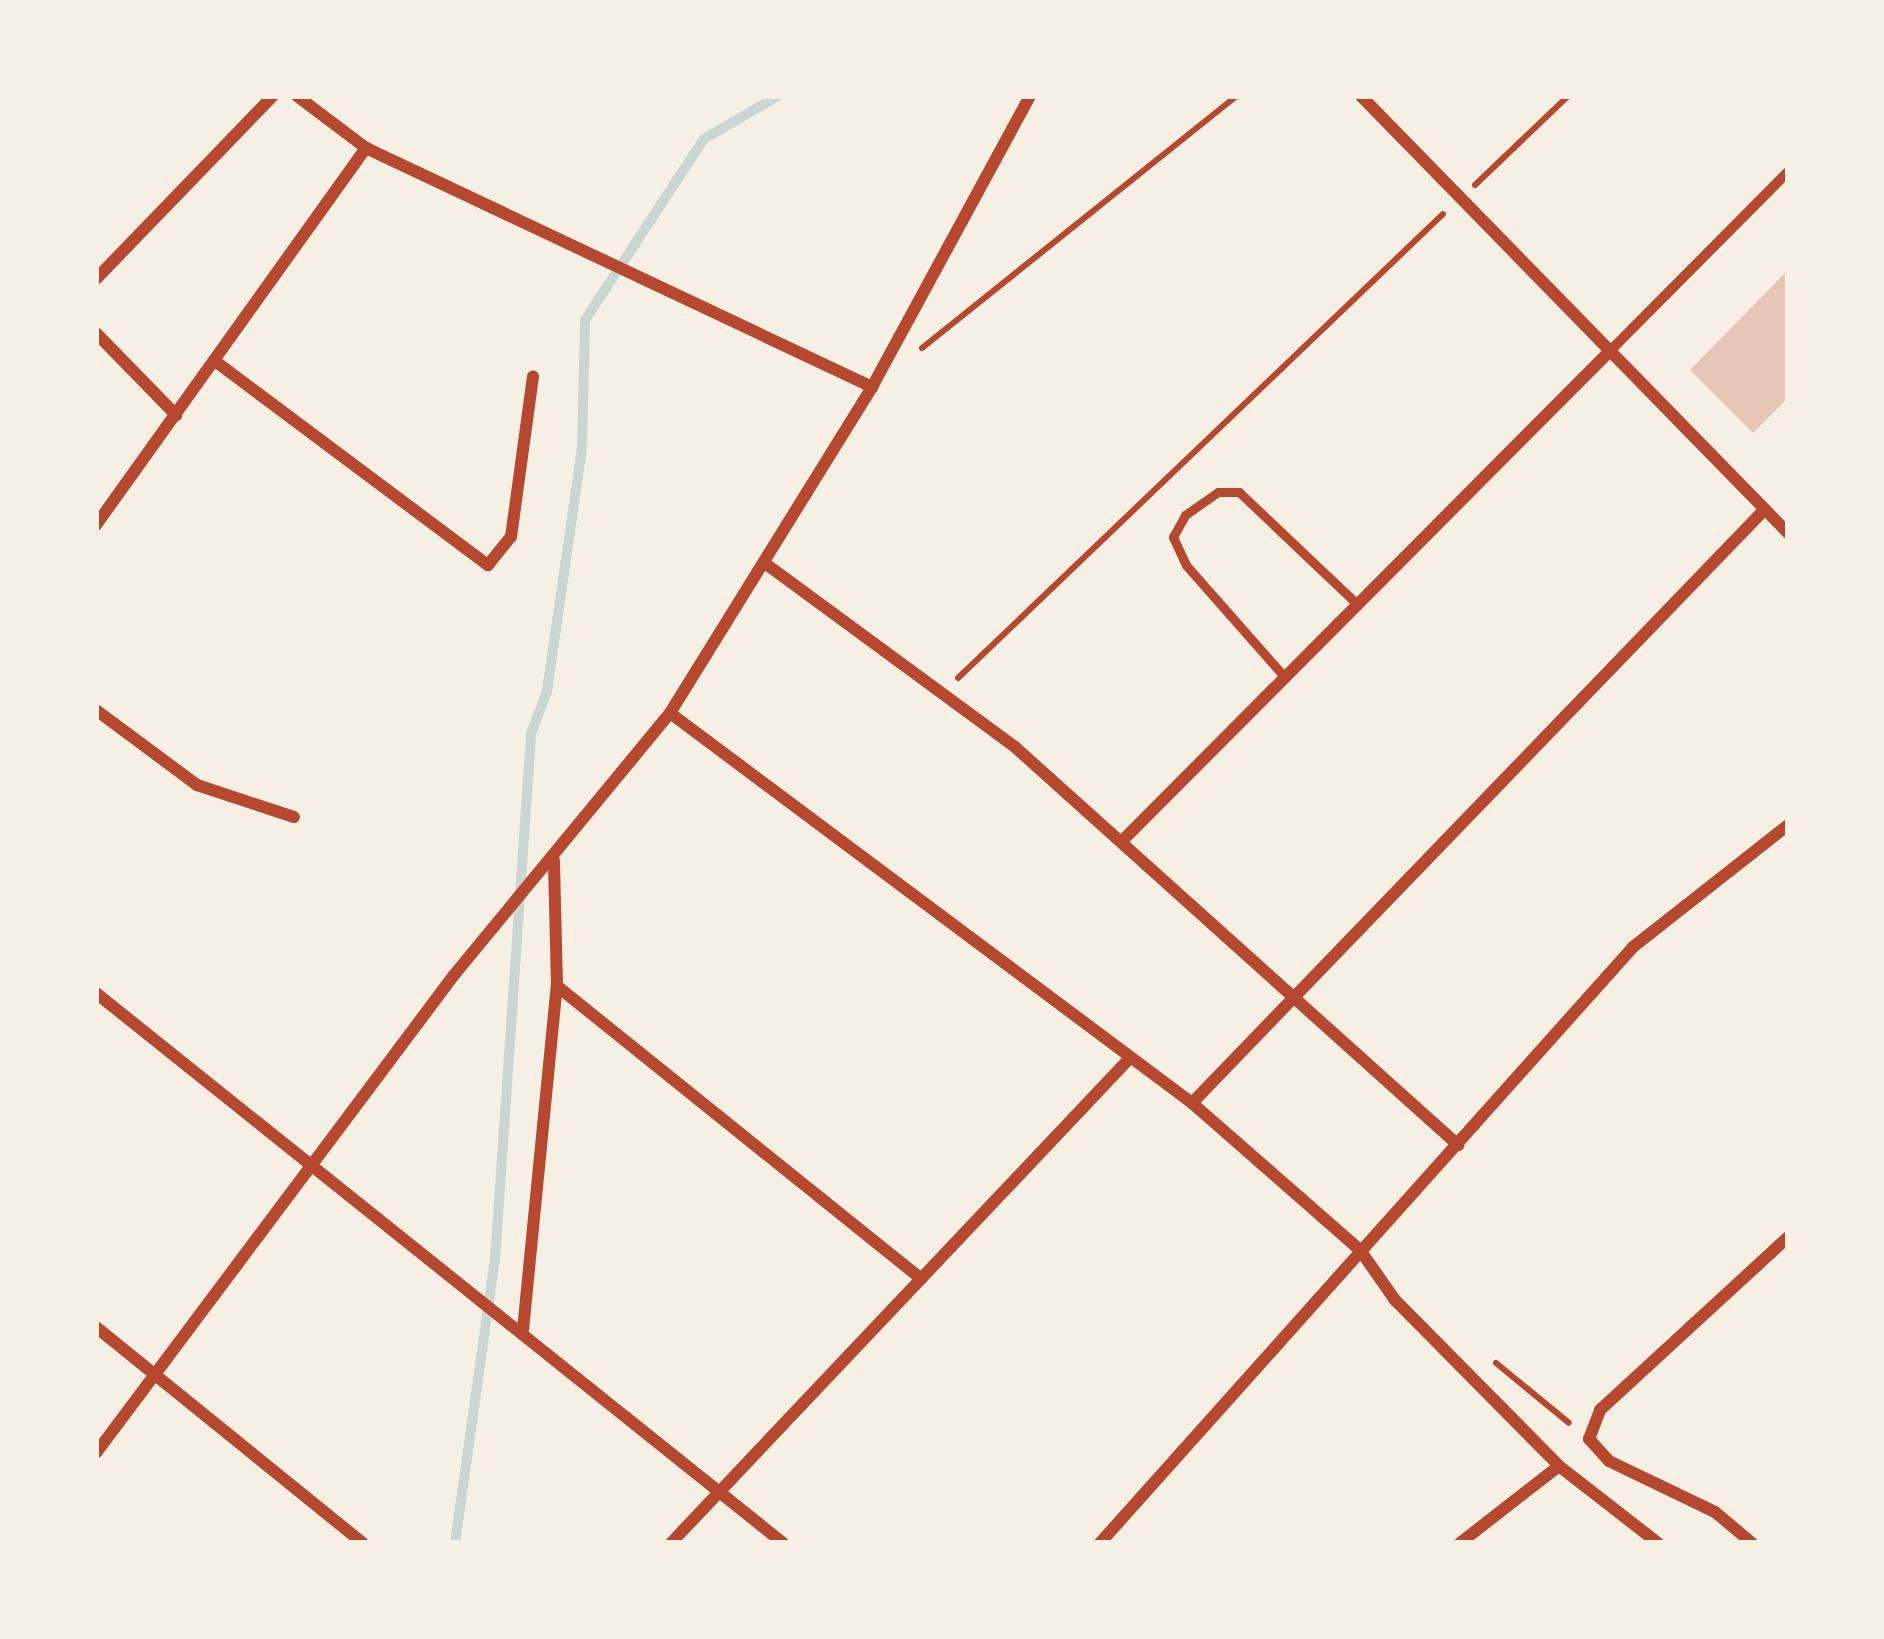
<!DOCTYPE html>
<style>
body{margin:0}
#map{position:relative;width:1884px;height:1639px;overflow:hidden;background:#f6efe4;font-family:"Varela Round",sans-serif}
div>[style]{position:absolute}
.stream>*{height:10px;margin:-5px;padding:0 5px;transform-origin:5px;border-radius:5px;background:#c9d6d2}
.building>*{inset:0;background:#e6c5b7}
.path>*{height:6px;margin:-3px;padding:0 3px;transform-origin:3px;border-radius:3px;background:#b5482f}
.service>*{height:9px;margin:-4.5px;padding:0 4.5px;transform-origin:4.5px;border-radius:4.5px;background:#b5482f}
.pedestrian>*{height:10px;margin:-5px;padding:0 5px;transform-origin:5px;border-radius:5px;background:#b5482f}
.minor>*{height:12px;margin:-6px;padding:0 6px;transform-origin:6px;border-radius:6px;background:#b5482f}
span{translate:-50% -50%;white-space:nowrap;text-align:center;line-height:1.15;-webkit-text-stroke:12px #f6efe4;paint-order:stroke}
.frame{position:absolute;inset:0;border:99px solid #f6efe4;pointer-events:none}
</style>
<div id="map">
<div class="stream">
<div style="left:455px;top:1543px;width:286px;rotate:-82deg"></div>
<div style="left:495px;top:1260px;width:527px;rotate:-86.08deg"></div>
<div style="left:531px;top:734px;width:46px;rotate:-69.6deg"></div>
<div style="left:547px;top:691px;width:246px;rotate:-81.8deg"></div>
<div style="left:582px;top:447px;width:127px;rotate:-88.6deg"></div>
<div style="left:585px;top:320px;width:217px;rotate:-56.7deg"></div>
<div style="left:704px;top:139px;width:86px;rotate:-30.2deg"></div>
</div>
<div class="building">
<div style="clip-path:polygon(1788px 270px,1788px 398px,1753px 433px,1690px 370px)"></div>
</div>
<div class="path">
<div style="left:1475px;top:185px;width:129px;rotate:-43.7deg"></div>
<div style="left:922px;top:348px;width:403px;rotate:-38.7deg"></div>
<div style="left:958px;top:678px;width:671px;rotate:-43.73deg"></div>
<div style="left:1496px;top:1363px;width:94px;rotate:39.4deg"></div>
</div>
<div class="service">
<div style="left:1282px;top:674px;width:145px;rotate:-131.4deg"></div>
<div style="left:1186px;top:565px;width:31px;rotate:-115deg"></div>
<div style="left:1173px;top:537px;width:25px;rotate:-61deg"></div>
<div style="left:1185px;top:515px;width:40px;rotate:-34.9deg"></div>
<div style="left:1218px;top:492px;width:21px"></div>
<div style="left:1239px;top:492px;width:160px;rotate:43.5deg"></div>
</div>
<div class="pedestrian">
<div style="left:1610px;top:351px;width:252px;rotate:-45.2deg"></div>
</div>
<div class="minor">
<div style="left:297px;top:96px;width:86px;rotate:37deg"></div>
<div style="left:366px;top:148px;width:560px;rotate:25.28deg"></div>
<div style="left:1361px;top:96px;width:611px;rotate:45.66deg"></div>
<div style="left:96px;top:279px;width:255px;rotate:-46deg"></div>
<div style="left:96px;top:333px;width:115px;rotate:45.7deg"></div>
<div style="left:215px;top:361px;width:341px;rotate:36.8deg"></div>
<div style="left:488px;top:565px;width:36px;rotate:-51deg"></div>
<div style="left:511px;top:537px;width:162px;rotate:-82.2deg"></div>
<div style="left:96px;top:525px;width:464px;rotate:-54.4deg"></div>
<div style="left:766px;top:564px;width:309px;rotate:36.3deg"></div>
<div style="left:1015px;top:747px;width:596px;rotate:41.94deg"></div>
<div style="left:96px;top:710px;width:126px;rotate:36.6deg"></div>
<div style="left:197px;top:785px;width:102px;rotate:18.3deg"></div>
<div style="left:670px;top:713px;width:652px;rotate:36.76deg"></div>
<div style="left:1192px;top:1103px;width:223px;rotate:41.2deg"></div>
<div style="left:1360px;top:1250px;width:61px;rotate:55deg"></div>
<div style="left:1395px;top:1300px;width:233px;rotate:45.3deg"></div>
<div style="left:1559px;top:1466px;width:125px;rotate:37.9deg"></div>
<div style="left:1123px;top:840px;width:690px;rotate:-45.12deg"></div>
<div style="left:557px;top:986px;width:467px;rotate:38.8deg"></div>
<div style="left:96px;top:993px;width:880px;rotate:38.68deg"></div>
<div style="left:1192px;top:1103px;width:825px;rotate:-46.03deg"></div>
<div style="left:96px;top:1327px;width:343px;rotate:39deg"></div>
<div style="left:523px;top:1330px;width:346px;rotate:-84.4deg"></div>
<div style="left:557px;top:986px;width:126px;rotate:-91.4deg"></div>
<div style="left:96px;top:1453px;width:597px;rotate:-53.17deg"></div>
<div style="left:454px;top:975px;width:340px;rotate:-50.5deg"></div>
<div style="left:670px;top:713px;width:384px;rotate:-58.2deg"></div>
<div style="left:872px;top:387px;width:331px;rotate:-61.5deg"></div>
<div style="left:671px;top:1543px;width:665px;rotate:-46.58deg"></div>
<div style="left:1100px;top:1543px;width:800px;rotate:-48.19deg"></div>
<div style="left:1633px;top:947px;width:197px;rotate:-38.2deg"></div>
<div style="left:1460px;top:1543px;width:125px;rotate:-37.9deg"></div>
<div style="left:1752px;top:1543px;width:48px;rotate:-140deg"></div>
<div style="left:1715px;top:1512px;width:118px;rotate:-154.3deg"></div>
<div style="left:1609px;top:1461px;width:30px;rotate:-132deg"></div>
<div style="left:1589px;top:1439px;width:31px;rotate:-69deg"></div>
<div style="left:1600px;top:1410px;width:255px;rotate:-42.6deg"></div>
</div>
<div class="frame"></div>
</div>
